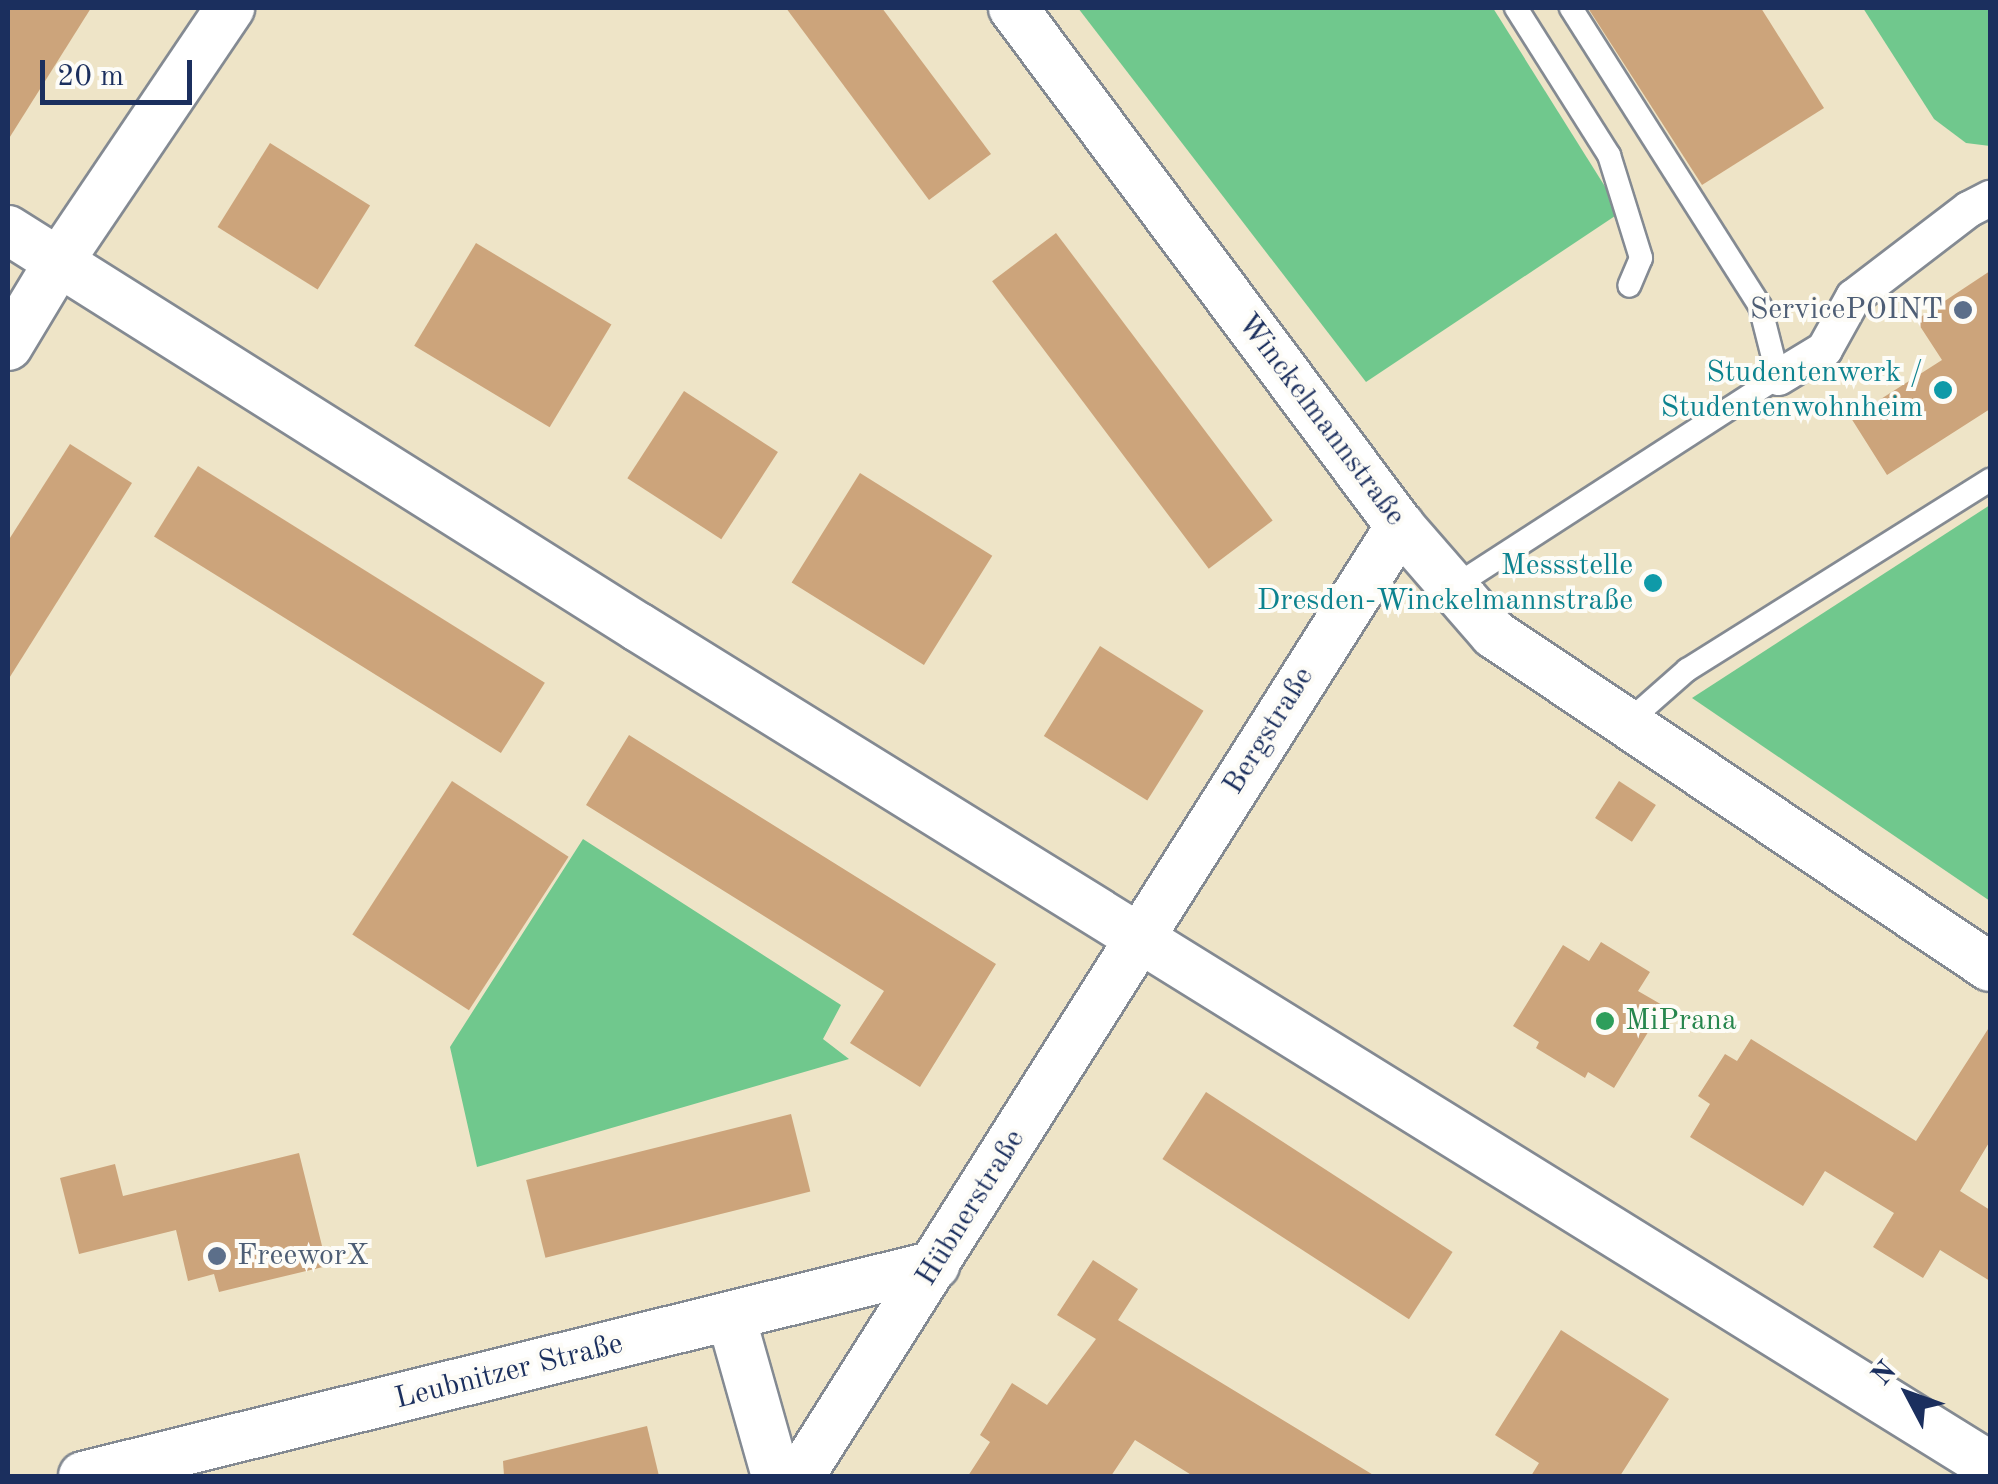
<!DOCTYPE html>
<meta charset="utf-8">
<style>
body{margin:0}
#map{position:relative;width:1998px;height:1484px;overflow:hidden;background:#eee4c7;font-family:"Old Standard TT",serif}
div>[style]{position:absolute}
.green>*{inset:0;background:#70c88d}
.building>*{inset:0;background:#cca47b;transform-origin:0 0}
.roads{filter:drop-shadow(2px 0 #848a92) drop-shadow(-2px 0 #848a92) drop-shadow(0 2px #848a92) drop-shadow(0 -2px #848a92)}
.service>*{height:22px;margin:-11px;padding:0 11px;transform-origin:11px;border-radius:11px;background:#fff}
.pedestrian>*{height:35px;margin:-17.5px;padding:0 17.5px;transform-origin:17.5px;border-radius:17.5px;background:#fff}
.minor>*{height:48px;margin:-24px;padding:0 24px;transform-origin:24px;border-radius:24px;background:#fff}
.dots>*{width:28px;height:28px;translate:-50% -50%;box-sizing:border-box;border:5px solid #fdfcf7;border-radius:50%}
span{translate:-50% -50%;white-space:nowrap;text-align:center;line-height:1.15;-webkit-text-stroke:8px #fdfcf7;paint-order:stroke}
.service-label{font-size:30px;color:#4e5e75}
.right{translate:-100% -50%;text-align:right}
.left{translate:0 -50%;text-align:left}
.culture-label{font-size:30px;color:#0d838f}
.street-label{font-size:30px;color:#1b2f5e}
.leisure-label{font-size:30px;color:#27864d}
.frame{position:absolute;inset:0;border:10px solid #1b2f5e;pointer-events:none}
.north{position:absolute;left:1858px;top:1344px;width:100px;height:100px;-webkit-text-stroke:8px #fdfcf7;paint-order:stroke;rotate:311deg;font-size:28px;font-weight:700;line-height:40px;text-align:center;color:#1b2f5e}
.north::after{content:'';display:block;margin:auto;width:35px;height:45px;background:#1b2f5e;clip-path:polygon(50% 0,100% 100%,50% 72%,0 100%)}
.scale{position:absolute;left:40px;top:60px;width:152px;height:45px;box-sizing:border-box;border:5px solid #1b2f5e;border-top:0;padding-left:12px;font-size:30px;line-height:35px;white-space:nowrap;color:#1b2f5e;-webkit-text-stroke:8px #fdfcf7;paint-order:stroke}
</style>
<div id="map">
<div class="green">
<div style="clip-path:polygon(1078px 8px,1493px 8px,1621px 212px,1366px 382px)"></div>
<div style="clip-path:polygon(1863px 8px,1990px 8px,1990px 146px,1966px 143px,1934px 119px)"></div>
<div style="clip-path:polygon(1990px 505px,1990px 901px,1692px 698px)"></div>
<div style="clip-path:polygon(583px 839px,841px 1005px,823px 1039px,849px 1059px,477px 1167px,450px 1047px)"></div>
</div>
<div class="building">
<div style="clip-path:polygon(8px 8px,91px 8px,8px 140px)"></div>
<div style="clip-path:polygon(786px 8px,882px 8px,991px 154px,929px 200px)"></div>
<div style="clip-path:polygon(1588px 8px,1761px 8px,1824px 108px,1702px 185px)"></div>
<div style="left:270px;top:143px;width:118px;height:99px;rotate:32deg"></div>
<div style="left:1056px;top:233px;width:360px;height:80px;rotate:53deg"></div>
<div style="left:476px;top:243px;width:158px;height:120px;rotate:31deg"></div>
<div style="clip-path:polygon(1990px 271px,1990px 409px,1887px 475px,1851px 418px,1942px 360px,1916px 320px)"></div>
<div style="left:684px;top:391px;width:112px;height:104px;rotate:33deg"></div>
<div style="clip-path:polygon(70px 444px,132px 483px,8px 680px,8px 541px)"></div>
<div style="left:198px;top:466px;width:409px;height:83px;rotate:32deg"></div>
<div style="left:860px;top:473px;width:156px;height:129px;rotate:32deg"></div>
<div style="left:1100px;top:646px;width:122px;height:106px;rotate:32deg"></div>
<div style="clip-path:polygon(629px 735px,996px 964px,920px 1087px,850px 1043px,884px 991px,586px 805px)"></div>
<div style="left:452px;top:781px;width:139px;height:183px;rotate:33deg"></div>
<div style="left:1619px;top:781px;width:44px;height:44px;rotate:33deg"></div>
<div style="clip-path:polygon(1601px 942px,1650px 972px,1638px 991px,1664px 1006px,1614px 1088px,1588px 1072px,1585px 1078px,1536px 1048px,1539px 1042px,1513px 1026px,1563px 945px,1589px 961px)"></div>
<div style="clip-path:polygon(1990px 1026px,1990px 1141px,1960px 1191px,1990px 1210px,1990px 1281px,1940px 1250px,1923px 1278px,1873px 1247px,1894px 1213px,1825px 1171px,1803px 1206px,1690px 1137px,1710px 1104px,1698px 1096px,1725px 1054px,1737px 1061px,1751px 1039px,1916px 1141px)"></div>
<div style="left:1206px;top:1092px;width:294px;height:80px;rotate:33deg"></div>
<div style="left:791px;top:1114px;width:80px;height:273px;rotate:76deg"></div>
<div style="clip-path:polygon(299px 1153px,327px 1266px,219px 1292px,214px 1274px,188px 1281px,176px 1230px,79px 1254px,60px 1178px,115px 1164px,123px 1196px)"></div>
<div style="clip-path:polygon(1093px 1260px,1138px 1289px,1118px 1320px,1375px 1476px,1193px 1476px,1135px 1440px,1111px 1476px,968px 1476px,990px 1442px,980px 1435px,1012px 1383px,1047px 1405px,1096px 1339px,1057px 1315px)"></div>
<div style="clip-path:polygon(1561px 1330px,1669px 1399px,1620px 1476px,1531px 1476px,1539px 1463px,1495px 1435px)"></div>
<div style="clip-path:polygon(647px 1426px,659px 1476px,504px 1476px,503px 1461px)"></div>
</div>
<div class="roads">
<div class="service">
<div style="left:1516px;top:8px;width:174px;rotate:57.7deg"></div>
<div style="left:1609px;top:155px;width:108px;rotate:72.7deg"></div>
<div style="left:1641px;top:258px;width:30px;rotate:113deg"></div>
<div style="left:1452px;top:588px;width:388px;rotate:-32.9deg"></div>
<div style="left:1778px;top:377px;width:73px;rotate:-104.2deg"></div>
<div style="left:1760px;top:306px;width:353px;rotate:-122.4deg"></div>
<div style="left:1628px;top:722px;width:79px;rotate:-41.4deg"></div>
<div style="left:1687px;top:670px;width:358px;rotate:-32.1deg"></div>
</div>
<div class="pedestrian">
<div style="left:1778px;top:377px;width:54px;rotate:-31.3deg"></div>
<div style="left:1824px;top:349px;width:60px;rotate:-60.9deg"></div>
<div style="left:1853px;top:297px;width:145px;rotate:-37.4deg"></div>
<div style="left:1968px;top:209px;width:25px;rotate:-27deg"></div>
</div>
<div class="minor">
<div style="left:1013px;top:8px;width:647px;rotate:53.24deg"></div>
<div style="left:1400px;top:526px;width:143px;rotate:49deg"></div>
<div style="left:1494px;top:634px;width:597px;rotate:33.88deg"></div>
<div style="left:8px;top:230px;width:745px;rotate:32.22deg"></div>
<div style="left:638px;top:627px;width:1591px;rotate:31.82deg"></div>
<div style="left:8px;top:346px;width:97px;rotate:-58.9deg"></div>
<div style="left:58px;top:263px;width:308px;rotate:-56deg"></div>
<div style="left:731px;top:1317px;width:165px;rotate:74.2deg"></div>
<div style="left:83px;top:1476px;width:878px;rotate:-13.91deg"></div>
<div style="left:800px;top:1476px;width:1124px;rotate:-57.72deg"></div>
</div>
</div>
<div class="dots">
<div style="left:1963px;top:310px;background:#5c6f8a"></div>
<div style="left:1943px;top:390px;background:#0f9aa8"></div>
<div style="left:1653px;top:583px;background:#0f9aa8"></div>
<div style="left:1605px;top:1021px;background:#2e9e5b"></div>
<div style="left:217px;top:1256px;background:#5c6f8a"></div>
</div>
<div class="service-label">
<span class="right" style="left:1943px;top:310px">ServicePOINT</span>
<span class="left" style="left:237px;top:1256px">FreeworX</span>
</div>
<div class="culture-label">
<span class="right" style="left:1923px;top:390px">Studentenwerk /<br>Studentenwohnheim</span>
<span class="right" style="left:1633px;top:583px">Messstelle<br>Dresden-Winckelmannstraße</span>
</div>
<div class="street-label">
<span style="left:1321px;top:420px;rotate:53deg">Winckelmannstraße</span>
<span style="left:1269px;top:731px;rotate:-58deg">Bergstraße</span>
<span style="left:971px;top:1208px;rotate:-58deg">Hübnerstraße</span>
<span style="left:509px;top:1372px;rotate:-14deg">Leubnitzer Straße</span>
</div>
<div class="leisure-label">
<span class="left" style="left:1625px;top:1021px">MiPrana</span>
</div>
<div class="frame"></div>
<div class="north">N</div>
<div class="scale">20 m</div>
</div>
